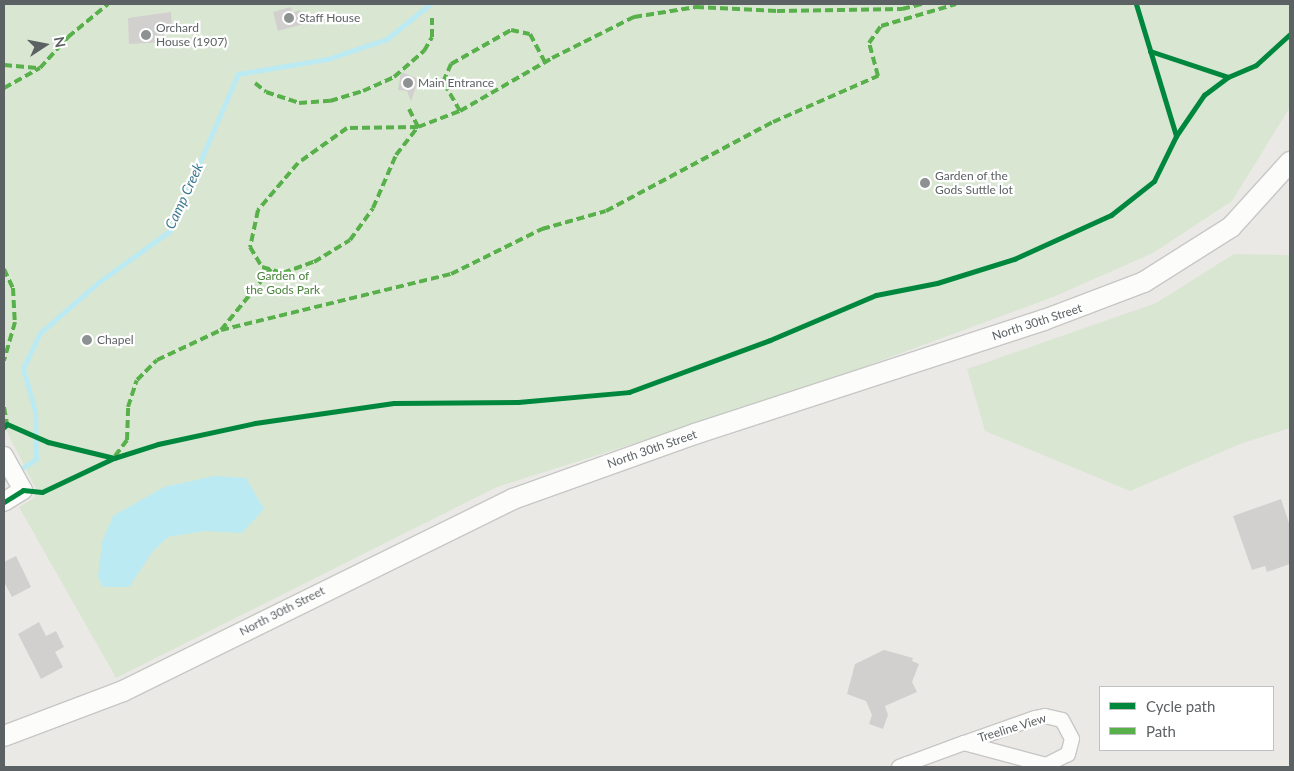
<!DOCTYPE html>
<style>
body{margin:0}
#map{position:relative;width:1294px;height:771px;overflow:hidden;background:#ebe9e6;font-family:Lato,sans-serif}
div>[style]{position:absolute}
.green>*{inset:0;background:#d9e6d2}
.water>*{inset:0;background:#bceaf3}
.stream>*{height:4.5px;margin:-2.25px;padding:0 2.25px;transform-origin:2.25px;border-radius:2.25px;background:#bceaf3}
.building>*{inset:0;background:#d2d0cf}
.roads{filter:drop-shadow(1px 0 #c7c7c6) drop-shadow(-1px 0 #c7c7c6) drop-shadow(0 1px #c7c7c6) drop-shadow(0 -1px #c7c7c6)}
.minor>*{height:14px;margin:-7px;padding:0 7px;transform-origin:7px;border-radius:7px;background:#fcfcfb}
.tertiary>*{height:18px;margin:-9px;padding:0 9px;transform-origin:9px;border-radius:9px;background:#fcfcfb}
.secondary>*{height:20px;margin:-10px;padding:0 10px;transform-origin:10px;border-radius:10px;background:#fcfcfb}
.quiet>*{height:4px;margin-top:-2px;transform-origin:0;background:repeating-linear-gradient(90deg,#58b04a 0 8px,transparent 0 12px)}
.cycleway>*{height:5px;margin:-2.5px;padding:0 2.5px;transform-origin:2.5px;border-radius:2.5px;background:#00873e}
.dots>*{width:14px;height:14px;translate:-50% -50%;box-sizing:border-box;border:2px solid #fff;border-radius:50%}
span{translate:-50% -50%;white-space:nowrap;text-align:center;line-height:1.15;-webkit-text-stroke:4.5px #fff;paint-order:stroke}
.poi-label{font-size:12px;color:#5c6163}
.left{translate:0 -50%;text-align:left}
.park-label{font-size:12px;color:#49833b}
.street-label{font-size:12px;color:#5c6163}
.water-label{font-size:14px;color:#3d7a90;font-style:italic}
.frame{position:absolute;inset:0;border:5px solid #5c6163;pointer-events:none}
.legend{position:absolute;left:1099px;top:686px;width:175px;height:65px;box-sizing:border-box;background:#fff;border:1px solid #bec0c1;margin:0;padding:6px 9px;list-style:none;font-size:15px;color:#5c6163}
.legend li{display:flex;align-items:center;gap:10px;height:25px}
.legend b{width:25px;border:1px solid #bec0c1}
.north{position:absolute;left:20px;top:20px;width:50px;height:50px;-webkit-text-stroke:4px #fff;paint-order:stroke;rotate:79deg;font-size:14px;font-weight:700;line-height:20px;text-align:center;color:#5c6163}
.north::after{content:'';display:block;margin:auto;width:18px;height:22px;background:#5c6163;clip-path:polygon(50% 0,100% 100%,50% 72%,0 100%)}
</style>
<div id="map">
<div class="green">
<div style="clip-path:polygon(4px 4px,1290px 4px,1290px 107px,1232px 201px,1153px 253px,1053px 297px,793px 393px,497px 487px,116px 678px,19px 507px,34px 498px,36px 489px,4px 426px)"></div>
<div style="clip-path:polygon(1234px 254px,1290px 255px,1290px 428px,1240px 444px,1130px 491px,985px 431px,967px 369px,1156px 303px)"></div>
</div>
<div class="water">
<div style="clip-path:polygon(214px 476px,246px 478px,264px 509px,242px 533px,204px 531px,168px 537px,153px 551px,129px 587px,103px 587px,98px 577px,102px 542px,113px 516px,164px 487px)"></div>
</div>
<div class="stream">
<div style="left:18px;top:471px;width:22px;rotate:-34deg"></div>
<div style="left:36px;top:459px;width:48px;rotate:-91.2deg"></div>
<div style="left:35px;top:411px;width:44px;rotate:-105.9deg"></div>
<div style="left:23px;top:369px;width:38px;rotate:-65deg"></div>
<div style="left:39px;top:334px;width:79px;rotate:-40.9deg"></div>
<div style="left:99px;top:282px;width:87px;rotate:-35.7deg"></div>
<div style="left:170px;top:231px;width:171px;rotate:-66.6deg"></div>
<div style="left:238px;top:74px;width:91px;rotate:-9.5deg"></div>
<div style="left:328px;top:59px;width:62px;rotate:-18.7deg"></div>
<div style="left:387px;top:39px;width:55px;rotate:-39.1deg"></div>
<div style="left:4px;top:480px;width:9px;rotate:-32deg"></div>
</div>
<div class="building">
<div style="clip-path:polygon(291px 7px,292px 13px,300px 10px,304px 24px,278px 31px,273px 12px)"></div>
<div style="clip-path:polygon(171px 12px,172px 27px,164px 28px,165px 42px,129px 44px,128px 18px)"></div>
<div style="clip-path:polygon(401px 72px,419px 79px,411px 101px,407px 91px,398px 90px)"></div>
<div style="clip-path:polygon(1281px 499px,1290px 526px,1290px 564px,1267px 572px,1265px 566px,1252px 570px,1233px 516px)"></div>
<div style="clip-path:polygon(16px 556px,31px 587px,12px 597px,4px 582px,4px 562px)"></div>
<div style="clip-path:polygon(39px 622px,46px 636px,56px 631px,64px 647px,55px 652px,63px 667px,41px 679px,18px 634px)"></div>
<div style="clip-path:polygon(884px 650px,913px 658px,912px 661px,919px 664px,912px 682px,917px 692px,885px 706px,888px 715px,883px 729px,869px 724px,872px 715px,866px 701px,847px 694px,855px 664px)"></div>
</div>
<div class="roads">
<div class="minor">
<div style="left:899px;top:767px;width:9px;rotate:-21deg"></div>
<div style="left:907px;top:764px;width:61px;rotate:-20.2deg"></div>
<div style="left:964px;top:743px;width:75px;rotate:-19.4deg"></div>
<div style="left:1035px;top:718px;width:10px;rotate:-11deg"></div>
<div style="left:1045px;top:716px;width:17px;rotate:13deg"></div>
<div style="left:1062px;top:720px;width:21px;rotate:62deg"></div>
<div style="left:1072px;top:739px;width:16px;rotate:105deg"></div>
<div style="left:1068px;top:754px;width:25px;rotate:153deg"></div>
<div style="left:1046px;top:765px;width:85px;rotate:-165deg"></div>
</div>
<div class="tertiary">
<div style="left:4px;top:456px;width:39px;rotate:61deg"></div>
<div style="left:23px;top:490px;width:22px;rotate:148deg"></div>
</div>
<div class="secondary">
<div style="left:4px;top:736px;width:127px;rotate:-20.7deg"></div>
<div style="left:123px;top:691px;width:435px;rotate:-26.2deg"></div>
<div style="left:513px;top:499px;width:193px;rotate:-19.7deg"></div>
<div style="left:695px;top:434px;width:367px;rotate:-18.1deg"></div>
<div style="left:1044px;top:320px;width:107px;rotate:-20.8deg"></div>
<div style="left:1144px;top:282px;width:103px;rotate:-32.3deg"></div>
<div style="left:1231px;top:227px;width:88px;rotate:-47.8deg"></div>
</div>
</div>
<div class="quiet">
<div style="left:4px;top:65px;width:36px;rotate:5deg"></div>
<div style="left:255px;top:83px;width:14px;rotate:39deg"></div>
<div style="left:266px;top:92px;width:35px;rotate:18deg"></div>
<div style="left:299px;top:103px;width:31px;rotate:-4deg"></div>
<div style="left:330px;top:101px;width:34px;rotate:-17deg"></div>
<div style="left:363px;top:91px;width:34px;rotate:-24deg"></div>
<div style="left:394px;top:77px;width:40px;rotate:-41deg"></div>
<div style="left:424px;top:51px;width:16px;rotate:-60deg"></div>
<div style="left:432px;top:37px;width:19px;rotate:-90deg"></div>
<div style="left:4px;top:88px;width:41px;rotate:-29.1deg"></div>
<div style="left:40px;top:68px;width:42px;rotate:-47.9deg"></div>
<div style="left:68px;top:37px;width:52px;rotate:-39.5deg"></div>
<div style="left:409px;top:109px;width:20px;rotate:63deg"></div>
<div style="left:418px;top:127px;width:71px;rotate:179.2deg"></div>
<div style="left:347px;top:128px;width:60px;rotate:144.5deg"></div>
<div style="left:298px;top:163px;width:62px;rotate:130.4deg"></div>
<div style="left:258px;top:210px;width:38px;rotate:102deg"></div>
<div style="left:250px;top:247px;width:23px;rotate:59deg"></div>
<div style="left:262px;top:267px;width:22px;rotate:16deg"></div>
<div style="left:283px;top:273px;width:33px;rotate:-20deg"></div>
<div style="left:314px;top:262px;width:42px;rotate:-31.4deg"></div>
<div style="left:350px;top:240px;width:39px;rotate:-54deg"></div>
<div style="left:373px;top:208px;width:58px;rotate:-66.5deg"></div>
<div style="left:396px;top:155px;width:36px;rotate:-52deg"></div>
<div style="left:418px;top:127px;width:45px;rotate:-20.9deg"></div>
<div style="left:460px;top:111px;width:106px;rotate:-29.9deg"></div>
<div style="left:552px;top:58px;width:92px;rotate:-26.6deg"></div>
<div style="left:634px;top:17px;width:63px;rotate:-9.2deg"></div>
<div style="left:696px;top:7px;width:81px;rotate:2.8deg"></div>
<div style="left:777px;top:11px;width:125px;rotate:-0.9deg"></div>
<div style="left:902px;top:9px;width:21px;rotate:-14deg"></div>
<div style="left:460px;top:111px;width:34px;rotate:-120deg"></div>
<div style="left:443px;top:82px;width:20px;rotate:-66deg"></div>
<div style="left:451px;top:64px;width:69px;rotate:-29.5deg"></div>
<div style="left:511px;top:30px;width:19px;rotate:12deg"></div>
<div style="left:530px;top:34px;width:32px;rotate:62deg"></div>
<div style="left:4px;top:269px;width:21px;rotate:65deg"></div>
<div style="left:13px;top:288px;width:34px;rotate:87deg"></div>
<div style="left:15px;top:322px;width:40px;rotate:106deg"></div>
<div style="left:221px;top:330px;width:79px;rotate:-50.7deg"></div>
<div style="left:4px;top:407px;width:17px;rotate:80deg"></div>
<div style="left:115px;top:456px;width:20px;rotate:-53deg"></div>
<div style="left:127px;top:440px;width:33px;rotate:-88deg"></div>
<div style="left:128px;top:407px;width:28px;rotate:-72deg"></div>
<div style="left:137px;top:380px;width:28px;rotate:-45deg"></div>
<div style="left:157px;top:360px;width:71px;rotate:-25.1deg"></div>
<div style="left:221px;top:330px;width:237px;rotate:-13.7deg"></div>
<div style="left:451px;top:274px;width:102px;rotate:-26.3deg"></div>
<div style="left:542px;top:229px;width:66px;rotate:-15.7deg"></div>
<div style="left:606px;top:211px;width:189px;rotate:-28.1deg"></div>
<div style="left:773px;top:122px;width:115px;rotate:-23.7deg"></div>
<div style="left:878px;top:76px;width:34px;rotate:-105deg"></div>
<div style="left:869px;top:43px;width:21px;rotate:-55deg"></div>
<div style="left:881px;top:26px;width:78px;rotate:-16.3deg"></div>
</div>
<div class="cycleway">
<div style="left:1136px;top:4px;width:138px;rotate:73.1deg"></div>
<div style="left:1150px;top:51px;width:82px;rotate:18.4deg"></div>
<div style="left:4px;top:427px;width:4px;rotate:-45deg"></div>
<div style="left:7px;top:424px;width:45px;rotate:23.7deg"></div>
<div style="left:48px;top:442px;width:68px;rotate:13.6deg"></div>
<div style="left:4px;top:502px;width:22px;rotate:-32deg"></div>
<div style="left:23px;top:490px;width:19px;rotate:6deg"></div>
<div style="left:42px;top:492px;width:80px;rotate:-25.3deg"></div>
<div style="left:114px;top:458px;width:46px;rotate:-17.7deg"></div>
<div style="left:158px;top:444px;width:99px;rotate:-12.2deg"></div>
<div style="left:255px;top:423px;width:140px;rotate:-8.2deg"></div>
<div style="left:394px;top:403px;width:124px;rotate:-0.5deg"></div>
<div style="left:518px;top:402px;width:111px;rotate:-5.1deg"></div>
<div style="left:629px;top:392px;width:150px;rotate:-20.2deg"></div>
<div style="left:770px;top:340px;width:115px;rotate:-23deg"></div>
<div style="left:876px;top:295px;width:62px;rotate:-11.1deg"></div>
<div style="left:937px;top:283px;width:81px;rotate:-17.3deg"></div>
<div style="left:1014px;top:259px;width:107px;rotate:-24.4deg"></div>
<div style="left:1111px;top:215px;width:55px;rotate:-38.3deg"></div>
<div style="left:1154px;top:181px;width:50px;rotate:-63.9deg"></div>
<div style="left:1176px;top:136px;width:50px;rotate:-55.7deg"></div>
<div style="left:1204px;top:95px;width:30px;rotate:-37deg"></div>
<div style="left:1228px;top:77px;width:30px;rotate:-23deg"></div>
<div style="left:1256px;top:65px;width:46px;rotate:-42.4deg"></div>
</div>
<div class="dots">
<div style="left:289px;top:18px;background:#8e9191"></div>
<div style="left:146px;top:35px;background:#8e9191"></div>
<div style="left:408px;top:83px;background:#8e9191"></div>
<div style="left:925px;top:183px;background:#8e9191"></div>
<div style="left:87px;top:340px;background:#8e9191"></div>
</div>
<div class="poi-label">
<span class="left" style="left:299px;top:18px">Staff House</span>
<span class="left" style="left:156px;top:35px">Orchard<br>House (1907)</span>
<span class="left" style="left:418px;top:83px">Main Entrance</span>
<span class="left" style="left:935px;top:183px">Garden of the<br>Gods Suttle lot</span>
<span class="left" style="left:97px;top:340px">Chapel</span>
</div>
<div class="park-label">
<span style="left:283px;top:283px">Garden of<br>the Gods Park</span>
</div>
<div class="street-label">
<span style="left:1037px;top:322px;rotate:-18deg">North 30th Street</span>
<span style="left:652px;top:449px;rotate:-19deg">North 30th Street</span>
<span style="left:282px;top:611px;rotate:-27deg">North 30th Street</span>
<span style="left:1012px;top:728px;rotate:-17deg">Treeline View</span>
</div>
<div class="water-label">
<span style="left:184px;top:196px;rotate:-65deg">Camp Creek</span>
</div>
<div class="frame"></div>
<ul class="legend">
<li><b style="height:6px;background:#00873e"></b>Cycle path</li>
<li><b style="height:6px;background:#58b04a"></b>Path</li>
</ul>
<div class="north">N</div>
</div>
